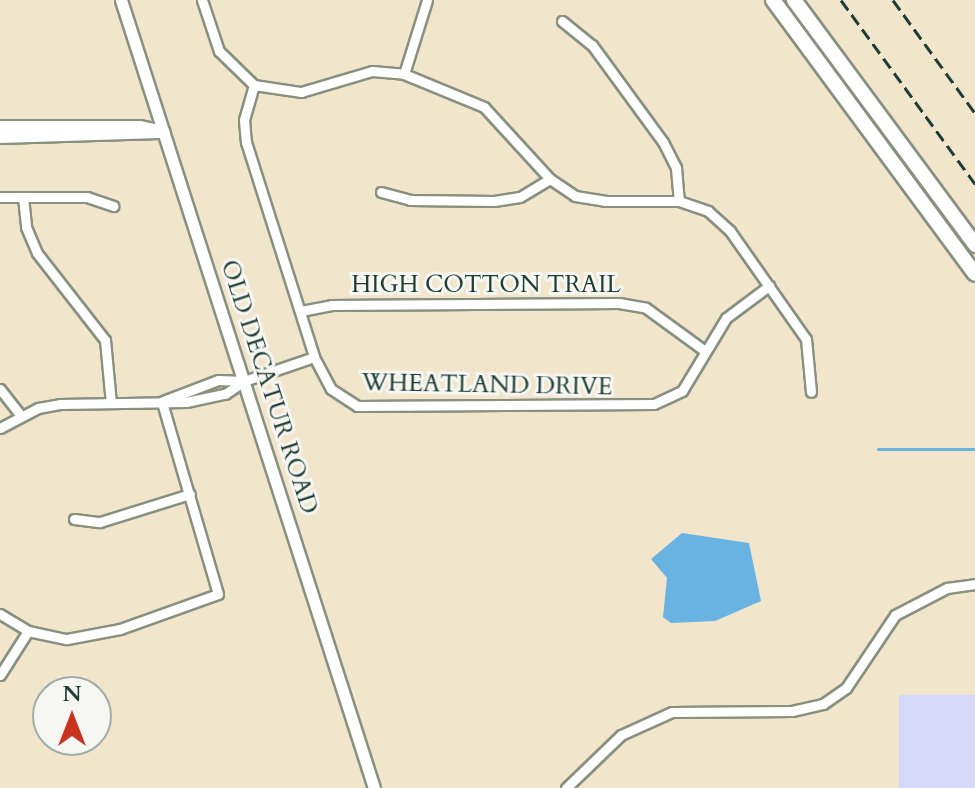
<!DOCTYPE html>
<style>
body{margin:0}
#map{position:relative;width:975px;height:788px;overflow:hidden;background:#f1e5cc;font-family:Cardo,serif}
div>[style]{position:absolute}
.built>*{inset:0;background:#d5d8f9;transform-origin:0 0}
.water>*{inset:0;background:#69b3e2}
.stream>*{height:3px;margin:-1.5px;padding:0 1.5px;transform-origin:1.5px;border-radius:1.5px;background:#69b3e2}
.roads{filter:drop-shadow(2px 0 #889180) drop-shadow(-2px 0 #889180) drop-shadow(0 2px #889180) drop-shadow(0 -2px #889180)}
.minor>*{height:9px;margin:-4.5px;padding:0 4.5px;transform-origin:4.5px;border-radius:4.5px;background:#fff}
.tertiary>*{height:11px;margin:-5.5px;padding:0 5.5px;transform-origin:5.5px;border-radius:5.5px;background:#fff}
.primary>*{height:14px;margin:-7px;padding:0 7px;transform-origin:7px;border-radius:7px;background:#fff}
.rail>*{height:3px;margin-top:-1.5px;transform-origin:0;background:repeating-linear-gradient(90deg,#1f3d34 0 12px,transparent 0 18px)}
span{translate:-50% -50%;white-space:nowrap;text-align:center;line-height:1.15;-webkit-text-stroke:6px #f6f6f2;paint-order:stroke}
.street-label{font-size:24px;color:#1f3d34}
.north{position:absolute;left:32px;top:676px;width:80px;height:80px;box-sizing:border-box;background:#f6f6f2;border:2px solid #a0aca6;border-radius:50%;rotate:0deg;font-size:22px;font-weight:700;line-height:32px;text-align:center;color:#1f3d34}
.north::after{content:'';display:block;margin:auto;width:28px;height:36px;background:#c8321e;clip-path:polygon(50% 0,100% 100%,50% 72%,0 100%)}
</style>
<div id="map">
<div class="built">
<div style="left:899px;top:695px;width:76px;height:93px"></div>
</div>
<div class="water">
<div style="clip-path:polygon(682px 533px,749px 543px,761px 601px,715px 621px,671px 623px,663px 617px,667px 578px,651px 559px)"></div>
</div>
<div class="stream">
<div style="left:878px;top:449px;width:97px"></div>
</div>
<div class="roads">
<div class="minor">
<div style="left:202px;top:0;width:54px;rotate:71.6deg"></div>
<div style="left:219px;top:51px;width:49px;rotate:44.2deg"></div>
<div style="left:254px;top:85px;width:48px;rotate:8.5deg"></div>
<div style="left:301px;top:92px;width:74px;rotate:-16.5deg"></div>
<div style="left:372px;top:71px;width:32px;rotate:5deg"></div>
<div style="left:404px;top:74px;width:87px;rotate:22.4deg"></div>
<div style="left:484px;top:107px;width:98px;rotate:47.5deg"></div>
<div style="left:550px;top:179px;width:30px;rotate:34deg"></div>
<div style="left:575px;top:196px;width:30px;rotate:9deg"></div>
<div style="left:605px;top:201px;width:74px"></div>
<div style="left:679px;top:201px;width:31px;rotate:19deg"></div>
<div style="left:708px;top:211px;width:30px;rotate:42deg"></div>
<div style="left:730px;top:231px;width:132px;rotate:54.9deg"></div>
<div style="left:806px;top:339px;width:53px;rotate:84.6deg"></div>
<div style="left:562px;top:21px;width:38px;rotate:39deg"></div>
<div style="left:592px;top:45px;width:120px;rotate:53.8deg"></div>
<div style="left:663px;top:142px;width:29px;rotate:63deg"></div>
<div style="left:676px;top:168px;width:33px;rotate:85deg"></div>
<div style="left:404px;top:74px;width:77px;rotate:-72.7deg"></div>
<div style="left:254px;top:85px;width:36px;rotate:106deg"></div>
<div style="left:244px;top:120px;width:22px;rotate:85deg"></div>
<div style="left:246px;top:142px;width:225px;rotate:72.4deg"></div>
<div style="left:314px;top:357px;width:36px;rotate:62deg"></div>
<div style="left:331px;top:389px;width:31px;rotate:33deg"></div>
<div style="left:357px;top:406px;width:297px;rotate:-0.4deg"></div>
<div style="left:654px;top:404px;width:31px;rotate:-25deg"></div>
<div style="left:682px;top:391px;width:85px;rotate:-58.9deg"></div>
<div style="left:726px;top:318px;width:54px;rotate:-36.7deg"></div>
<div style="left:381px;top:192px;width:30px;rotate:15deg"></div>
<div style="left:410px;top:200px;width:84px;rotate:0.7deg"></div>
<div style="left:494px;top:201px;width:26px;rotate:-9deg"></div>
<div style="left:520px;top:197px;width:35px;rotate:-31deg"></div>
<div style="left:0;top:197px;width:87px"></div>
<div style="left:87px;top:197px;width:28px;rotate:19deg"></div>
<div style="left:23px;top:197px;width:30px;rotate:84deg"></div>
<div style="left:26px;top:227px;width:28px;rotate:67deg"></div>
<div style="left:37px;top:253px;width:110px;rotate:52deg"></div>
<div style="left:105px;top:340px;width:63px;rotate:84.6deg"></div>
<div style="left:301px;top:311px;width:31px;rotate:-11deg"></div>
<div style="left:331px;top:305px;width:288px;rotate:-0.4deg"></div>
<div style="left:619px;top:303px;width:27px;rotate:10deg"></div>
<div style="left:646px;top:308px;width:73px;rotate:36.1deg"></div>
<div style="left:0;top:389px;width:34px;rotate:52deg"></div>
<div style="left:163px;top:401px;width:59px;rotate:-20.9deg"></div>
<div style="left:218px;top:380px;width:26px;rotate:2deg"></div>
<div style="left:0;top:428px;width:43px;rotate:-27.8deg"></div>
<div style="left:38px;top:408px;width:22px;rotate:-10deg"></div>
<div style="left:60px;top:404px;width:126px;rotate:-0.9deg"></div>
<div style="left:186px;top:402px;width:40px;rotate:-12deg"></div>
<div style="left:225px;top:394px;width:23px;rotate:-34deg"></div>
<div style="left:244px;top:381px;width:74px;rotate:-18.9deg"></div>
<div style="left:74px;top:519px;width:26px;rotate:7deg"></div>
<div style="left:100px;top:522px;width:94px;rotate:-17.3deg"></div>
<div style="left:0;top:614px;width:33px;rotate:31deg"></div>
<div style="left:28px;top:631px;width:40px;rotate:12deg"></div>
<div style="left:67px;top:639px;width:54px;rotate:-10.7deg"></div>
<div style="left:120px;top:629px;width:104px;rotate:-19.7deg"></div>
<div style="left:218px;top:594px;width:200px;rotate:-106.3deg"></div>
<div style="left:0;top:675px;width:52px;rotate:-57.5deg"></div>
<div style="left:566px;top:788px;width:76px;rotate:-43.9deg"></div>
<div style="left:621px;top:735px;width:56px;rotate:-24.3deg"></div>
<div style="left:672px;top:712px;width:120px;rotate:-0.5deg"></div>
<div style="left:792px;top:711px;width:32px;rotate:-13deg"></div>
<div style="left:823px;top:704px;width:28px;rotate:-35deg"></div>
<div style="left:846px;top:688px;width:88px;rotate:-56.1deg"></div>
<div style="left:895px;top:615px;width:59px;rotate:-27.4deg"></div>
<div style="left:947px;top:588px;width:28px;rotate:-8deg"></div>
</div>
<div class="tertiary">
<div style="left:121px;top:0;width:828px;rotate:72.2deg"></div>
<div style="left:0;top:126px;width:139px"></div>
<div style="left:139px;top:126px;width:25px;rotate:12deg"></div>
<div style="left:0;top:137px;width:159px;rotate:-1.8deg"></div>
</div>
<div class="primary">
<div style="left:773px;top:0;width:340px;rotate:53.6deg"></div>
<div style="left:794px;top:0;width:305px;rotate:53.5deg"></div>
</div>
</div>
<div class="rail">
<div style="left:841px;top:0;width:228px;rotate:53.9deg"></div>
<div style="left:893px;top:0;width:140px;rotate:54deg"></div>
</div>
<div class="street-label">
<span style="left:486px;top:285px">HIGH COTTON TRAIL</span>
<span style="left:487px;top:385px;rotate:1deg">WHEATLAND DRIVE</span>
<span style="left:269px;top:387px;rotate:72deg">OLD DECATUR ROAD</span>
</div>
<div class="north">N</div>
</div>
